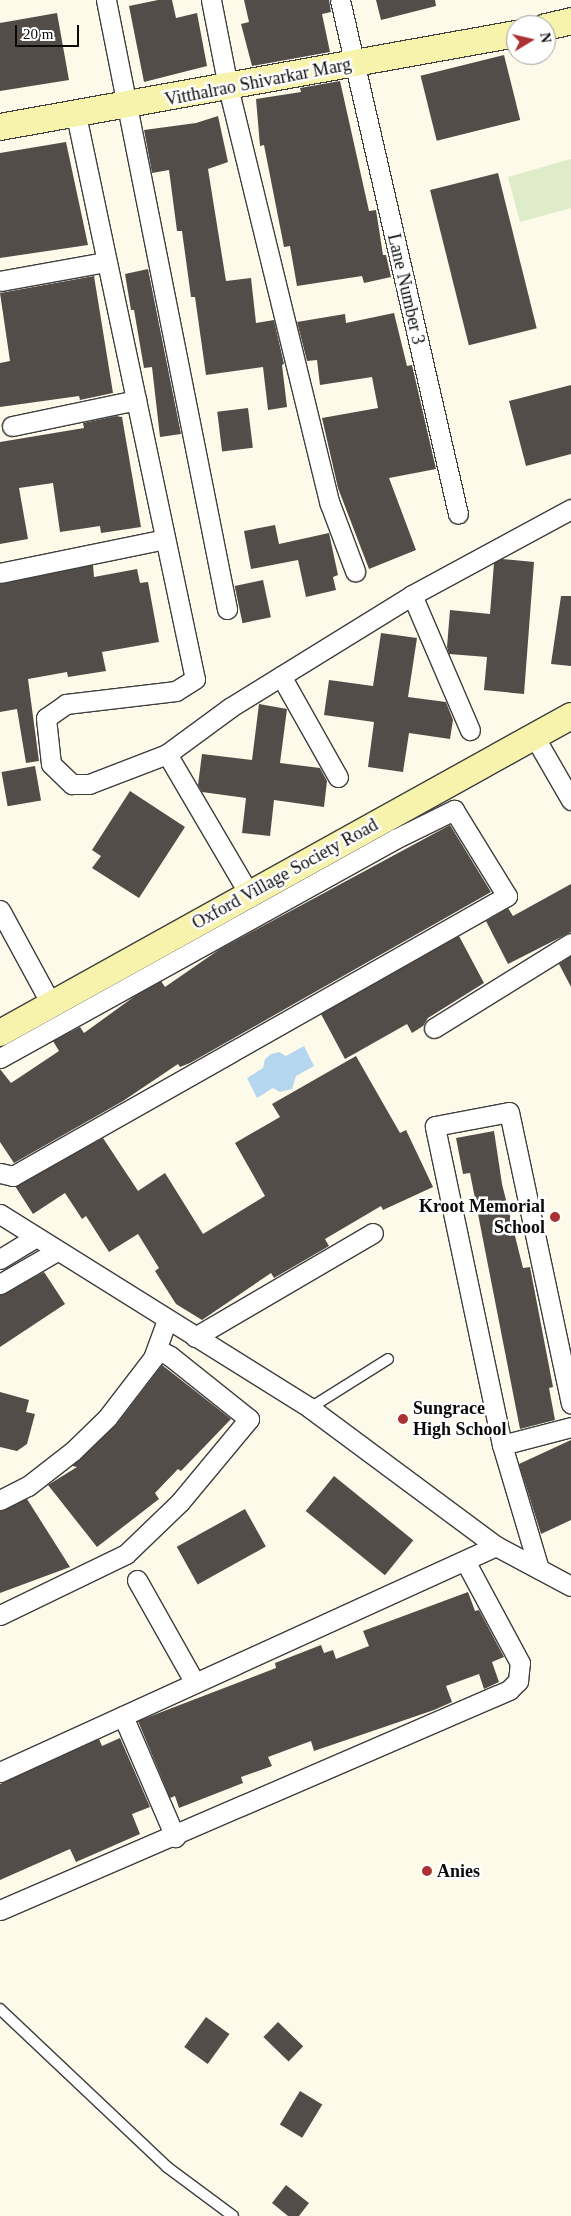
<!DOCTYPE html>
<style>
body{margin:0}
#map{position:relative;width:571px;height:2216px;overflow:hidden;background:#fdfaea;font-family:Georgia,serif}
div>[style]{position:absolute}
.pitch>*{inset:0;background:#deecc9}
.water>*{inset:0;background:#b4d7ef}
.building>*{inset:0;background:#524d48;transform-origin:0 0}
.roads{filter:drop-shadow(1px 0 #3e3e3e) drop-shadow(-1px 0 #3e3e3e) drop-shadow(0 1px #3e3e3e) drop-shadow(0 -1px #3e3e3e)}
.lane>*{height:10px;margin:-5px;padding:0 5px;transform-origin:5px;border-radius:5px;background:#fff}
.street>*{height:19px;margin:-9.5px;padding:0 9.5px;transform-origin:9.5px;border-radius:9.5px;background:#fff}
.secondary>*{height:26px;margin:-13px;padding:0 13px;transform-origin:13px;border-radius:13px;background:#f7f2ac}
.dots>*{width:14px;height:14px;translate:-50% -50%;box-sizing:border-box;border:2px solid #fff;border-radius:50%}
span{translate:-50% -50%;white-space:nowrap;text-align:center;line-height:1.15;-webkit-text-stroke:5px #fff;paint-order:stroke}
.street-label{font-size:18px;color:#0b0b0b}
.poi-label{font-size:18px;color:#0b0b0b;font-weight:700}
.right{translate:-100% -50%;text-align:right}
.left{translate:0 -50%;text-align:left}
.north{position:absolute;left:506px;top:15px;width:50px;height:50px;box-sizing:border-box;background:#fff;border:1px solid #9d9d9d;border-radius:50%;rotate:81deg;font-size:14px;font-weight:700;line-height:20px;text-align:center;color:#0b0b0b}
.north::after{content:'';display:block;margin:auto;width:18px;height:22px;background:#ac3132;clip-path:polygon(50% 0,100% 100%,50% 72%,0 100%)}
.scale{position:absolute;left:15px;top:25px;width:64px;height:22px;box-sizing:border-box;border:2px solid #0b0b0b;border-top:0;padding-left:6px;font-size:15px;line-height:18px;white-space:nowrap;color:#0b0b0b;-webkit-text-stroke:4px #fff;paint-order:stroke}
</style>
<div id="map">
<div class="pitch">
<div style="clip-path:polygon(571px 159px,571px 208px,520px 222px,508px 177px)"></div>
</div>
<div class="water">
<div style="clip-path:polygon(304px 1046px,314px 1066px,296px 1076px,292px 1089px,280px 1092px,273px 1088px,257px 1098px,247px 1078px,263px 1068px,265px 1059px,271px 1054px,279px 1052px,286px 1056px)"></div>
</div>
<div class="building">
<div style="clip-path:polygon(158px 0,172px 0,176px 18px,197px 13px,207px 66px,144px 82px,129px 6px)"></div>
<div style="clip-path:polygon(244px 0,329px 0,331px 12px,322px 14px,330px 52px,252px 66px,241px 24px,249px 22px)"></div>
<div style="clip-path:polygon(376px 0,435px 0,436px 6px,381px 20px)"></div>
<div style="clip-path:polygon(57px 13px,69px 80px,0 91px,0 23px)"></div>
<div style="left:504px;top:55px;width:67px;height:86px;rotate:76deg"></div>
<div style="clip-path:polygon(340px 81px,369px 211px,376px 210px,383px 255px,386px 255px,391px 277px,364px 283px,362px 276px,297px 286px,290px 246px,284px 247px,264px 145px,260px 146px,256px 99px,301px 92px,300px 88px)"></div>
<div style="clip-path:polygon(218px 116px,228px 162px,208px 169px,226px 281px,251px 278px,256px 323px,274px 320px,284px 364px,282px 365px,287px 407px,268px 410px,263px 367px,206px 375px,195px 297px,191px 297px,182px 231px,177px 231px,169px 170px,152px 173px,144px 130px,196px 123px)"></div>
<div style="clip-path:polygon(66px 142px,88px 245px,0 258px,0 153px)"></div>
<div style="left:498px;top:173px;width:160px;height:70px;rotate:76deg"></div>
<div style="clip-path:polygon(148px 269px,181px 434px,160px 437px,152px 367px,144px 368px,134px 310px,131px 310px,125px 274px)"></div>
<div style="clip-path:polygon(94px 276px,113px 393px,80px 400px,79px 396px,0 407px,0 363px,10px 361px,0 293px)"></div>
<div style="clip-path:polygon(394px 313px,407px 366px,412px 365px,436px 469px,389px 478px,416px 550px,369px 569px,338px 488px,322px 418px,378px 408px,372px 377px,320px 385px,317px 360px,307px 361px,297px 322px,345px 314px,346px 323px)"></div>
<div style="clip-path:polygon(571px 385px,571px 454px,526px 466px,509px 401px)"></div>
<div style="left:248px;top:408px;width:40px;height:31px;rotate:83deg"></div>
<div style="clip-path:polygon(116px 416px,122px 417px,141px 527px,101px 533px,100px 526px,60px 532px,53px 483px,19px 488px,28px 539px,0 544px,0 442px,84px 428px,83px 423px)"></div>
<div style="clip-path:polygon(275px 525px,279px 544px,329px 533px,338px 575px,333px 577px,336px 590px,306px 597px,298px 560px,251px 569px,244px 531px)"></div>
<div style="clip-path:polygon(502px 559px,534px 562px,524px 694px,484px 690px,487px 657px,449px 654px,447px 647px,450px 610px,490px 614px,494px 563px)"></div>
<div style="clip-path:polygon(93px 565px,94px 577px,137px 569px,140px 583px,148px 582px,159px 642px,102px 652px,106px 671px,68px 677px,67px 672px,28px 679px,39px 761px,26px 763px,17px 709px,0 712px,0 584px)"></div>
<div style="left:263px;top:580px;width:38px;height:29px;rotate:78deg"></div>
<div style="clip-path:polygon(561px 596px,571px 596px,571px 666px,551px 664px)"></div>
<div style="clip-path:polygon(381px 633px,417px 638px,408px 697px,446px 702px,453px 720px,450px 739px,409px 733px,403px 772px,368px 767px,374px 722px,324px 715px,329px 680px,373px 686px)"></div>
<div style="clip-path:polygon(259px 704px,287px 709px,280px 763px,320px 768px,327px 781px,324px 807px,274px 800px,270px 836px,242px 833px,246px 798px,202px 792px,198px 785px,202px 754px,252px 760px)"></div>
<div style="left:35px;top:766px;width:35px;height:34px;rotate:80deg"></div>
<div style="clip-path:polygon(130px 791px,185px 827px,139px 898px,92px 868px,101px 856px,92px 850px)"></div>
<div style="clip-path:polygon(450px 825px,491px 892px,190px 1063px,180px 1067px,178px 1064px,123px 1101px,14px 1163px,0 1142px,0 1069px,11px 1083px,59px 1051px,53px 1041px,80px 1027px,84px 1033px,135px 996px,161px 981px,165px 987px,220px 949px)"></div>
<div style="clip-path:polygon(571px 884px,571px 932px,508px 964px,486px 921px,508px 908px,513px 916px)"></div>
<div style="clip-path:polygon(459px 936px,484px 983px,428px 1018px,423px 1026px,412px 1033px,407px 1024px,345px 1059px,321px 1014px)"></div>
<div style="clip-path:polygon(571px 956px,571px 987px,559px 964px)"></div>
<div style="clip-path:polygon(356px 1056px,400px 1133px,406px 1130px,433px 1187px,383px 1210px,381px 1206px,325px 1239px,329px 1246px,274px 1278px,271px 1273px,202px 1320px,176px 1304px,155px 1271px,159px 1268px,138px 1234px,109px 1252px,86px 1216px,82px 1219px,65px 1193px,33px 1214px,15px 1186px,103px 1138px,138px 1191px,165px 1173px,203px 1234px,265px 1196px,235px 1143px,280px 1117px,272px 1104px)"></div>
<div style="clip-path:polygon(494px 1131px,502px 1184px,523px 1268px,530px 1267px,553px 1387px,549px 1388px,555px 1420px,520px 1429px,470px 1173px,463px 1174px,456px 1138px)"></div>
<div style="clip-path:polygon(44px 1272px,65px 1304px,0 1347px,0 1295px)"></div>
<div style="clip-path:polygon(162px 1365px,231px 1419px,181px 1471px,178px 1469px,155px 1493px,159px 1499px,97px 1547px,48px 1485px,77px 1467px,72px 1466px,116px 1425px)"></div>
<div style="clip-path:polygon(0 1392px,29px 1400px,26px 1412px,35px 1414px,27px 1444px,17px 1451px,0 1447px)"></div>
<div style="clip-path:polygon(571px 1440px,571px 1520px,541px 1534px,519px 1464px)"></div>
<div style="left:334px;top:1476px;width:102px;height:45px;rotate:39deg"></div>
<div style="clip-path:polygon(27px 1499px,70px 1567px,0 1593px,0 1511px)"></div>
<div style="left:245px;top:1509px;width:43px;height:78px;rotate:61deg"></div>
<div style="clip-path:polygon(468px 1592px,475px 1611px,479px 1610px,504px 1657px,492px 1662px,499px 1682px,484px 1689px,479px 1674px,446px 1686px,452px 1702px,434px 1710px,314px 1751px,311px 1741px,268px 1757px,272px 1766px,241px 1777px,243px 1783px,179px 1808px,175px 1796px,170px 1798px,138px 1721px,276px 1668px,275px 1663px,321px 1645px,324px 1653px,333px 1650px,336px 1659px,369px 1646px,363px 1631px)"></div>
<div style="clip-path:polygon(120px 1738px,150px 1807px,132px 1814px,140px 1834px,76px 1862px,70px 1849px,0 1880px,0 1784px,99px 1739px,102px 1746px)"></div>
<div style="left:206px;top:2017px;width:29px;height:37px;rotate:36deg"></div>
<div style="left:278px;top:2022px;width:35px;height:21px;rotate:44deg"></div>
<div style="left:300px;top:2091px;width:26px;height:39px;rotate:31deg"></div>
<div style="clip-path:polygon(286px 2185px,309px 2203px,299px 2216px,288px 2216px,272px 2203px)"></div>
</div>
<div class="roads">
<div class="lane">
<div style="left:310px;top:1408px;width:92px;rotate:-32.1deg"></div>
<div style="left:0;top:2009px;width:230px;rotate:43.4deg"></div>
<div style="left:167px;top:2167px;width:82px;rotate:36.6deg"></div>
</div>
<div class="street">
<div style="left:106px;top:0;width:621px;rotate:78.76deg"></div>
<div style="left:211px;top:0;width:89px;rotate:78.9deg"></div>
<div style="left:228px;top:87px;width:429px;rotate:76.3deg"></div>
<div style="left:330px;top:504px;width:72px;rotate:69.5deg"></div>
<div style="left:340px;top:0;width:527px;rotate:77.07deg"></div>
<div style="left:76px;top:115px;width:576px;rotate:78.09deg"></div>
<div style="left:195px;top:679px;width:22px;rotate:148deg"></div>
<div style="left:176px;top:691px;width:111px;rotate:173.3deg"></div>
<div style="left:66px;top:704px;width:24px;rotate:145deg"></div>
<div style="left:46px;top:718px;width:46px;rotate:83.8deg"></div>
<div style="left:51px;top:764px;width:29px;rotate:44deg"></div>
<div style="left:72px;top:784px;width:17px"></div>
<div style="left:89px;top:784px;width:84px;rotate:-21deg"></div>
<div style="left:167px;top:754px;width:79px;rotate:-36.3deg"></div>
<div style="left:231px;top:707px;width:213px;rotate:-31.7deg"></div>
<div style="left:412px;top:595px;width:147px;rotate:66.8deg"></div>
<div style="left:0;top:281px;width:108px;rotate:-10.2deg"></div>
<div style="left:12px;top:426px;width:127px;rotate:-11.8deg"></div>
<div style="left:0;top:573px;width:168px;rotate:-11.6deg"></div>
<div style="left:412px;top:595px;width:181px;rotate:-28.4deg"></div>
<div style="left:281px;top:676px;width:116px;rotate:60.6deg"></div>
<div style="left:534px;top:736px;width:74px;rotate:60deg"></div>
<div style="left:167px;top:754px;width:162px;rotate:59.6deg"></div>
<div style="left:0;top:910px;width:107px;rotate:61.5deg"></div>
<div style="left:434px;top:1028px;width:161px;rotate:-31.8deg"></div>
<div style="left:0;top:1058px;width:452px;rotate:-29deg"></div>
<div style="left:395px;top:839px;width:66px;rotate:-26.2deg"></div>
<div style="left:454px;top:810px;width:101px;rotate:58.4deg"></div>
<div style="left:507px;top:896px;width:568px;rotate:150.46deg"></div>
<div style="left:13px;top:1176px;width:13px;rotate:-167deg"></div>
<div style="left:0;top:1214px;width:366px;rotate:32deg"></div>
<div style="left:310px;top:1408px;width:232px;rotate:36.6deg"></div>
<div style="left:496px;top:1546px;width:85px;rotate:28.1deg"></div>
<div style="left:0;top:1259px;width:42px;rotate:-31.4deg"></div>
<div style="left:0;top:1284px;width:66px;rotate:-30.1deg"></div>
<div style="left:195px;top:1337px;width:206px;rotate:-30.3deg"></div>
<div style="left:502px;top:1445px;width:71px;rotate:-14.6deg"></div>
<div style="left:0;top:1500px;width:31px;rotate:-27deg"></div>
<div style="left:28px;top:1486px;width:57px;rotate:-37.9deg"></div>
<div style="left:73px;top:1451px;width:47px;rotate:-44.1deg"></div>
<div style="left:107px;top:1418px;width:76px;rotate:-52.5deg"></div>
<div style="left:153px;top:1358px;width:40px;rotate:-69.8deg"></div>
<div style="left:539px;top:1569px;width:129px;rotate:-106.6deg"></div>
<div style="left:502px;top:1445px;width:326px;rotate:-101.9deg"></div>
<div style="left:435px;top:1126px;width:75px;rotate:-10.7deg"></div>
<div style="left:509px;top:1112px;width:298px;rotate:78deg"></div>
<div style="left:137px;top:1580px;width:118px;rotate:60.6deg"></div>
<div style="left:0;top:1615px;width:140px;rotate:-25.8deg"></div>
<div style="left:126px;top:1554px;width:75px;rotate:-43.9deg"></div>
<div style="left:180px;top:1502px;width:108px;rotate:-50.3deg"></div>
<div style="left:249px;top:1419px;width:101px;rotate:-141.4deg"></div>
<div style="left:170px;top:1356px;width:15px;rotate:-152deg"></div>
<div style="left:123px;top:1716px;width:132px;rotate:66.7deg"></div>
<div style="left:0;top:1772px;width:545px;rotate:-24.5deg"></div>
<div style="left:0;top:1910px;width:555px;rotate:-23.37deg"></div>
<div style="left:509px;top:1690px;width:13px;rotate:-45deg"></div>
<div style="left:518px;top:1681px;width:18px;rotate:-84deg"></div>
<div style="left:520px;top:1663px;width:116px;rotate:-118.3deg"></div>
</div>
<div class="secondary">
<div style="left:546px;top:27px;width:26px;rotate:-13deg"></div>
<div style="left:0;top:127px;width:524px;rotate:-10.22deg"></div>
<div style="left:0;top:1033px;width:653px;rotate:-29.04deg"></div>
</div>
</div>
<div class="dots">
<div style="left:555px;top:1217px;background:#ac3132"></div>
<div style="left:403px;top:1419px;background:#ac3132"></div>
<div style="left:427px;top:1871px;background:#ac3132"></div>
</div>
<div class="street-label">
<span style="left:258px;top:82px;rotate:-11deg">Vitthalrao Shivarkar Marg</span>
<span style="left:406px;top:289px;rotate:77deg">Lane Number 3</span>
<span style="left:285px;top:874px;rotate:-29deg">Oxford Village Society Road</span>
</div>
<div class="poi-label">
<span class="right" style="left:545px;top:1217px">Kroot Memorial<br>School</span>
<span class="left" style="left:413px;top:1419px">Sungrace<br>High School</span>
<span class="left" style="left:437px;top:1871px">Anies</span>
</div>
<div class="north">N</div>
<div class="scale">20 m</div>
</div>
